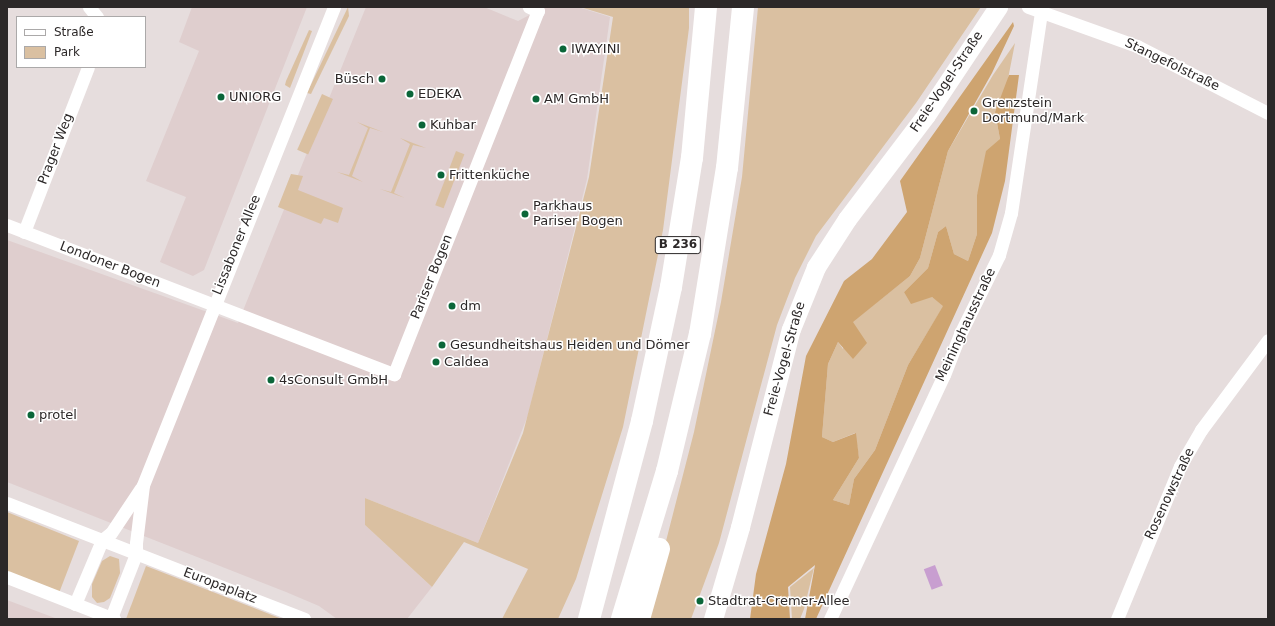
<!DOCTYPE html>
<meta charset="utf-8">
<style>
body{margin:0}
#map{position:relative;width:1275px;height:626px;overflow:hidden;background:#e6dddd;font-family:"DejaVu Sans",sans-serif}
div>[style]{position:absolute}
.built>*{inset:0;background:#dfcece}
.green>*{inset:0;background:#dac0a1;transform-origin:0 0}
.forest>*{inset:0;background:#cea470}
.water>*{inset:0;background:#c89ed0;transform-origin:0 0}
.street>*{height:13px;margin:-6.5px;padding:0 6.5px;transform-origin:6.5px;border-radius:6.5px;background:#fff}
.secondary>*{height:19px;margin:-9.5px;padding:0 9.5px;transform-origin:9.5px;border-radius:9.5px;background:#fff}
.highway>*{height:22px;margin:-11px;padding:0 11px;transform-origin:11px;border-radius:11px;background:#fff}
.dots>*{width:11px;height:11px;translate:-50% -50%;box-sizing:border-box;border:2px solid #fff;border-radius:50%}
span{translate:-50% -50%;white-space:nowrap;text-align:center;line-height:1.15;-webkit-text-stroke:3px #fff;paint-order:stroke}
.shield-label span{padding:1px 3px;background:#fff;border:1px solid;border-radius:3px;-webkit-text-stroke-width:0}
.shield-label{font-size:12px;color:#2c2828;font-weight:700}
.poi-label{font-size:13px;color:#2c2828}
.left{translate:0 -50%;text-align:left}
.right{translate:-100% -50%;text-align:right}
.street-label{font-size:13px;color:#2c2828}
.frame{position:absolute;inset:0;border:8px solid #2c2828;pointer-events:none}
.legend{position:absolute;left:16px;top:16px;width:130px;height:52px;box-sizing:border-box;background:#fff;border:1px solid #aba9a9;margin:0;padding:5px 7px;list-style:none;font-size:12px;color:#2c2828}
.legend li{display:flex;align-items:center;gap:8px;height:20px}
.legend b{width:20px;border:1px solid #aba9a9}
</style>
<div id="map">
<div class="built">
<div style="clip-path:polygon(192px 7px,307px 7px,204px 270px,193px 276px,160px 262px,186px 197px,146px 181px,199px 51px,179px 42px)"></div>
<div style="clip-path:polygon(366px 7px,484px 7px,518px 21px,545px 7px,578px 7px,610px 17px,587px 179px,528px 415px,478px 543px,365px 498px,365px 525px,432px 587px,407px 619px,337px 619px,319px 606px,286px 592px,7px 482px,7px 240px,238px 323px)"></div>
<div style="clip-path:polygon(7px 600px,55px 618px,57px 619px,7px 619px)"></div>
</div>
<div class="green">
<div style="clip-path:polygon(348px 7px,349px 16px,311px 94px,307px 93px)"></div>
<div style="clip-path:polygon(580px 7px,689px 7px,689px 28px,663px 230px,623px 427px,576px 579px,558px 619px,502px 619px,528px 569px,464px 542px,432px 587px,365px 525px,365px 498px,478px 543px,523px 433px,589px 177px,613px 17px)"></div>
<div style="clip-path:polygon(758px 7px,981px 7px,916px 103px,816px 236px,795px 278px,777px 325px,719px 543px,691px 619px,646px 619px,694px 432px,721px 302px,742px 177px)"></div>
<div style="clip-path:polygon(309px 30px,312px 31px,290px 88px,285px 85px,286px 81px)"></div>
<div style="clip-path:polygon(1015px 43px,1007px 84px,995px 112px,1000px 139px,977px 195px,977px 234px,968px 261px,954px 254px,946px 226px,938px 232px,928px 268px,904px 292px,932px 297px,944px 305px,908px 365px,875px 450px,854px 479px,849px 505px,833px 500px,859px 458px,855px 433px,833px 442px,822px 437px,828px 364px,838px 342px,843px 349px,852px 322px,910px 276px,920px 258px,948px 151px,993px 75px)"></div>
<div style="left:322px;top:94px;width:12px;height:61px;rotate:24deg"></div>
<div style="clip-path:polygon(357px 122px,383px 132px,370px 128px,352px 176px,363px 182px,337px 172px,349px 175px,368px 128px)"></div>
<div style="clip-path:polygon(400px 138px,426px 148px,413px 145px,394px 193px,405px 198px,380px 189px,391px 192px,410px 144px)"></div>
<div style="left:456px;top:151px;width:9px;height:58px;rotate:21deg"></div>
<div style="clip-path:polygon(291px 174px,303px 176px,298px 190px,343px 208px,338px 223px,324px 218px,321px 224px,278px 207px)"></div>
<div style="clip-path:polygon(7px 512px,79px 541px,59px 593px,7px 572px)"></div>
<div style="clip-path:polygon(110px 556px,119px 559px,120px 573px,110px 598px,104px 602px,97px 603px,92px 597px,92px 584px,102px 561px)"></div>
<div style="clip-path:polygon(146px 566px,282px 619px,126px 619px)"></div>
<div style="clip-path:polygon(814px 568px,804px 609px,800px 619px,792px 619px,790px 587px)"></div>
</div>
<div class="forest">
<div style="clip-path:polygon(1013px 22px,1014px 26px,992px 73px,948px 151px,920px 258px,910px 276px,853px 322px,867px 343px,853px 359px,838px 342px,828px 364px,822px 437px,833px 442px,856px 433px,859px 458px,833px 500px,849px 505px,854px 479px,875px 450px,908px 365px,943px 306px,932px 297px,911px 304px,904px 292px,928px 268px,938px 232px,946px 226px,954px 254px,968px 261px,977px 234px,977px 195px,986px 151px,1000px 139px,995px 112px,1009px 75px,1019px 75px,1005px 181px,992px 233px,816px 619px,805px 619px,815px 565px,788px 587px,790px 619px,750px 619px,756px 574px,786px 464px,806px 356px,844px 281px,872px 259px,907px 212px,900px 181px)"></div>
</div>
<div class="water">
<div style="left:935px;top:565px;width:22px;height:12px;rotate:69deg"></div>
</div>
<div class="street">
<div style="left:89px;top:7px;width:13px;rotate:51deg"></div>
<div style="left:1028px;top:7px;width:116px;rotate:19.7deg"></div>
<div style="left:1137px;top:46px;width:147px;rotate:27.1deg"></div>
<div style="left:7px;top:225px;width:415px;rotate:21.1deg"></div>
<div style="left:394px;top:374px;width:391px;rotate:-68.4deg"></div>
<div style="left:538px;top:11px;width:10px;rotate:-156deg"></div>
<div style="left:24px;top:232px;width:177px;rotate:-68.8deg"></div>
<div style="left:7px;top:503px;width:319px;rotate:21.3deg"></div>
<div style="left:7px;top:577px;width:115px;rotate:21.4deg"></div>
<div style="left:75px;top:604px;width:69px;rotate:-67.1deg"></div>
<div style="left:102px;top:540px;width:11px;rotate:-38deg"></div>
<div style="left:111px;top:533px;width:54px;rotate:-56.3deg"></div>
<div style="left:111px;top:618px;width:69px;rotate:-68.7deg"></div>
<div style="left:136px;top:554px;width:11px;rotate:-90deg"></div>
<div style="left:136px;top:543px;width:58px;rotate:-83.1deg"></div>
<div style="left:143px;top:485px;width:515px;rotate:-68.22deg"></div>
<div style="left:830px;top:619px;width:269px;rotate:-65deg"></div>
<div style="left:944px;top:375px;width:44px;rotate:-68.7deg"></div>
<div style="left:960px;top:334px;width:88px;rotate:-63.7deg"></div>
<div style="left:999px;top:255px;width:44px;rotate:-74.1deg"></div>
<div style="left:1011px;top:213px;width:203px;rotate:-81.5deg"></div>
<div style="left:1117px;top:619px;width:165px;rotate:-67.6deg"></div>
<div style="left:1180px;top:466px;width:42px;rotate:-59.7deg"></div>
<div style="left:1201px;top:430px;width:112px;rotate:-53.3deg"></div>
</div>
<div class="secondary">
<div style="left:713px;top:619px;width:96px;rotate:-73.6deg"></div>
<div style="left:740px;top:527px;width:204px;rotate:-75.6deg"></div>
<div style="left:791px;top:329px;width:67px;rotate:-68deg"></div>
<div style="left:816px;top:267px;width:57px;rotate:-57.1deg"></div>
<div style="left:847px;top:219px;width:131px;rotate:-52.8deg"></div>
<div style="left:926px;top:115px;width:130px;rotate:-56.3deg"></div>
</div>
<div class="highway">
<div style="left:589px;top:619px;width:205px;rotate:-75deg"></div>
<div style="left:642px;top:421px;width:137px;rotate:-77.8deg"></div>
<div style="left:671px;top:287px;width:131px;rotate:-80.8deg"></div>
<div style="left:692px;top:158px;width:152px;rotate:-84.7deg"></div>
<div style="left:622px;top:619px;width:155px;rotate:-73.1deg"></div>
<div style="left:667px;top:471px;width:141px;rotate:-76.5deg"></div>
<div style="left:700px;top:334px;width:168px;rotate:-80.8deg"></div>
<div style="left:727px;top:168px;width:162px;rotate:-84.3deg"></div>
<div style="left:639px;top:619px;width:73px;rotate:-74.1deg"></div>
</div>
<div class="dots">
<div style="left:563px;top:49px;background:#0b6639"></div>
<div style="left:382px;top:79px;background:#0b6639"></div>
<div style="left:410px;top:94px;background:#0b6639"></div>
<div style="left:221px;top:97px;background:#0b6639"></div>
<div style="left:536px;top:99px;background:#0b6639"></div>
<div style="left:974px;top:111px;background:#0b6639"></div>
<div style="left:422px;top:125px;background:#0b6639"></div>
<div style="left:441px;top:175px;background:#0b6639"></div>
<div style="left:525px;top:214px;background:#0b6639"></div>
<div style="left:452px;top:306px;background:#0b6639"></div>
<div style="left:442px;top:345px;background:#0b6639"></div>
<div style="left:436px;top:362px;background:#0b6639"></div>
<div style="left:271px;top:380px;background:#0b6639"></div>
<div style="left:31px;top:415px;background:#0b6639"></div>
<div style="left:700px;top:601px;background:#0b6639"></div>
</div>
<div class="shield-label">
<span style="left:678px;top:245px">B 236</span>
</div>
<div class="poi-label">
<span class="left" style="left:571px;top:49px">IWAYINI</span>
<span class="right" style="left:374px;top:79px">Büsch</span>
<span class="left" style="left:418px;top:94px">EDEKA</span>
<span class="left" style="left:229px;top:97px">UNIORG</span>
<span class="left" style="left:544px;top:99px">AM GmbH</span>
<span class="left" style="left:982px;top:111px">Grenzstein<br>Dortmund/Mark</span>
<span class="left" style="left:430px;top:125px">Kuhbar</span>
<span class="left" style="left:449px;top:175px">Frittenküche</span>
<span class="left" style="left:533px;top:214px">Parkhaus<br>Pariser Bogen</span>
<span class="left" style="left:460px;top:306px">dm</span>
<span class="left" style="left:450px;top:345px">Gesundheitshaus Heiden und Dömer</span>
<span class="left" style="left:444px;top:362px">Caldea</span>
<span class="left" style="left:279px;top:380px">4sConsult GmbH</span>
<span class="left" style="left:39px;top:415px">protel</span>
<span class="left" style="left:708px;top:601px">Stadtrat-Cremer-Allee</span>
</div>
<div class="street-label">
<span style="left:1172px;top:65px;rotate:26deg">Stangefolstraße</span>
<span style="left:947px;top:82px;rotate:-56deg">Freie-Vogel-Straße</span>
<span style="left:56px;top:149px;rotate:-69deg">Prager Weg</span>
<span style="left:237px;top:245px;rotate:-68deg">Lissaboner Allee</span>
<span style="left:110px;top:265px;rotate:21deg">Londoner Bogen</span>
<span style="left:432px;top:277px;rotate:-68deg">Pariser Bogen</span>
<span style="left:966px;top:325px;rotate:-65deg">Meininghausstraße</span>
<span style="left:785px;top:359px;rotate:-74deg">Freie-Vogel-Straße</span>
<span style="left:1170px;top:494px;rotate:-65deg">Rosenowstraße</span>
<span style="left:220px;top:586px;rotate:21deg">Europaplatz</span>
</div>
<div class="frame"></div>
<ul class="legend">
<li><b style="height:5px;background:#fff"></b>Straße</li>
<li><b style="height:11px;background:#dac0a1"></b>Park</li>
</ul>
</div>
